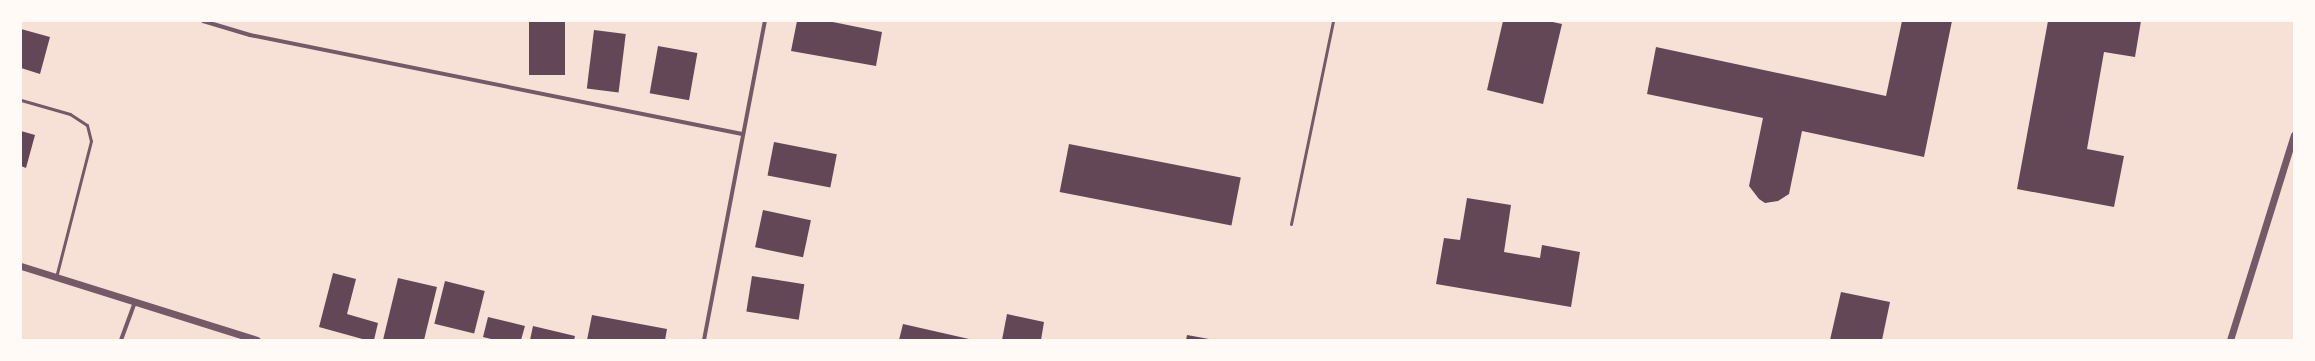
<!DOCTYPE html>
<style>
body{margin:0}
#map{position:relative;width:2315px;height:361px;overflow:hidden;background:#f7e1d7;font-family:Barlow,sans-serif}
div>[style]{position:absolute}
.building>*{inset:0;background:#644757;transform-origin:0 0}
.service>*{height:3px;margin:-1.5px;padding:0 1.5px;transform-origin:1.5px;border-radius:1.5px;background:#755966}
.minor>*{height:4px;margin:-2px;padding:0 2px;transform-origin:2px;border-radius:2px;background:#755966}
.tertiary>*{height:7px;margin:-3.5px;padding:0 3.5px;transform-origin:3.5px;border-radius:3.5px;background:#755966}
span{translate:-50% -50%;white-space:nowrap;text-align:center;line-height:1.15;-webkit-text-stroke:3px #fffaf5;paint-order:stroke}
.frame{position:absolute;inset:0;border:22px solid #fffaf5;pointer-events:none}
</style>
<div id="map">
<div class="building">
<div style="left:529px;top:21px;width:36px;height:54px"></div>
<div style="clip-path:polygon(797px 21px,828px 21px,882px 32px,876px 66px,791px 51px)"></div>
<div style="clip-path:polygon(1503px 21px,1548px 21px,1562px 24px,1543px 104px,1487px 90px)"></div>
<div style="clip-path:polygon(1902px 21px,1952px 21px,1924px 157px,1802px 131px,1789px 194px,1778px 201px,1765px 203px,1759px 199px,1749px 186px,1763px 118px,1647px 94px,1656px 47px,1886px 96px)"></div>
<div style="clip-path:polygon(2048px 21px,2141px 21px,2135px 57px,2104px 52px,2087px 149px,2124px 156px,2114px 207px,2017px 189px)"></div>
<div style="clip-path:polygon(21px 29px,50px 37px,40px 74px,21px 68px)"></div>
<div style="left:594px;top:30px;width:32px;height:59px;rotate:7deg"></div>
<div style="left:658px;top:46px;width:40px;height:48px;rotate:10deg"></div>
<div style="clip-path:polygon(21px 131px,35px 135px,26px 168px,21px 166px)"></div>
<div style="left:774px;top:142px;width:64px;height:34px;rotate:11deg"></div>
<div style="left:1069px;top:144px;width:175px;height:49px;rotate:11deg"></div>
<div style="clip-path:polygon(1467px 198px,1511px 205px,1504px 252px,1540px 258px,1542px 245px,1580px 252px,1571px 307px,1436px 284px,1444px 238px,1460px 240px)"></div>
<div style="left:763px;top:210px;width:49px;height:38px;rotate:12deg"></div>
<div style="clip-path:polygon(333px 273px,356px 279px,347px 314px,378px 323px,374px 340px,366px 340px,319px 327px)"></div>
<div style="left:752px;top:276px;width:53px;height:36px;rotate:9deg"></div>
<div style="clip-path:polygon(398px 278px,437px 287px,424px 340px,383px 340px)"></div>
<div style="left:445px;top:281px;width:41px;height:44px;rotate:14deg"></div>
<div style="clip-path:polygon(1841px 292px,1890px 302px,1882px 340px,1830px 340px)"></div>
<div style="clip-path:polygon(1007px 314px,1044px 322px,1041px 340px,1002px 340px)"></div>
<div style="clip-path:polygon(592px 315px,667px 329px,665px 340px,587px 340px)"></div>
<div style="clip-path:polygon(488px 317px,525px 326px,521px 340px,495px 340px,483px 337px)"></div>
<div style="clip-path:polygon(903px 324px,969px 339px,969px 340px,899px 340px)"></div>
<div style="clip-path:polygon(533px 326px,575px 336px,574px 340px,530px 340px)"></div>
<div style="clip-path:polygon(1187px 335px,1209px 339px,1209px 340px,1186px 340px)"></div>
</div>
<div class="service">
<div style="left:21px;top:100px;width:51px;rotate:15.9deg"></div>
<div style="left:70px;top:114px;width:20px;rotate:33deg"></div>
<div style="left:87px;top:125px;width:16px;rotate:76deg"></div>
<div style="left:91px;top:141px;width:140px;rotate:104.4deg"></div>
<div style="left:1291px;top:224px;width:207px;rotate:-78.3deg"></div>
</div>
<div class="minor">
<div style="left:203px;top:21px;width:49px;rotate:16.6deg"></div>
<div style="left:250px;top:35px;width:502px;rotate:11.38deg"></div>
<div style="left:121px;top:340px;width:40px;rotate:-69.8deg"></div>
<div style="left:704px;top:340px;width:325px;rotate:-79.2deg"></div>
</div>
<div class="tertiary">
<div style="left:21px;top:266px;width:247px;rotate:17.4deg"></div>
<div style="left:2230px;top:340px;width:215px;rotate:-72.7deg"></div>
</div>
<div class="frame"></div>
</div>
